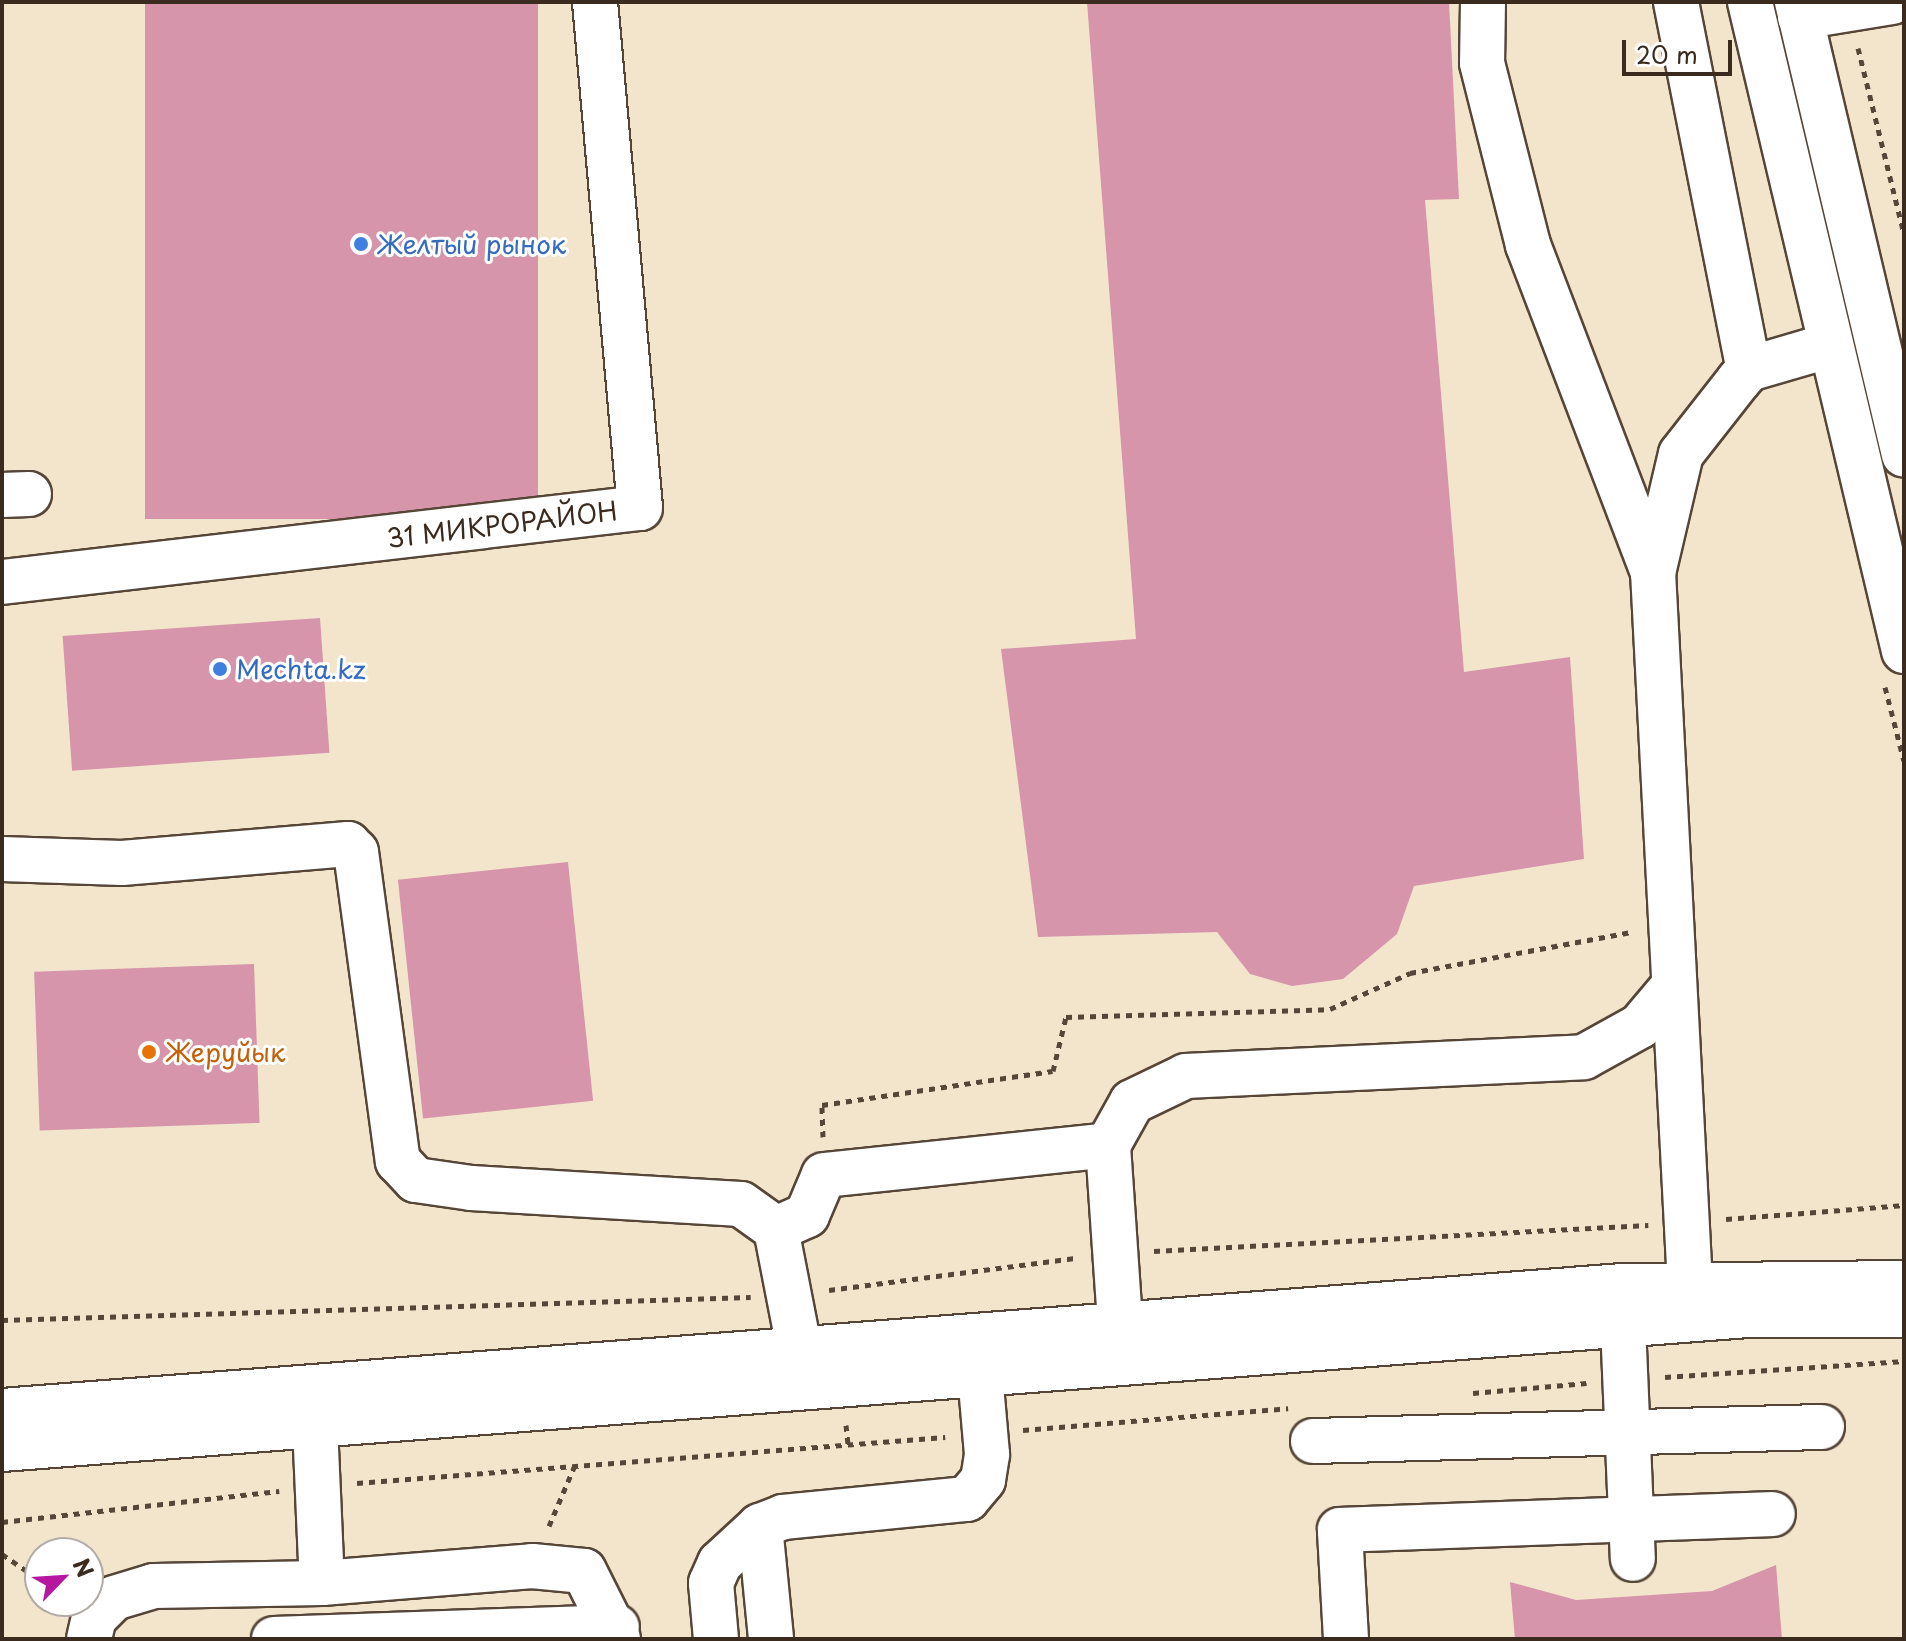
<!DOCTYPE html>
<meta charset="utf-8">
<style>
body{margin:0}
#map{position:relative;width:1906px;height:1641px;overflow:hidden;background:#f2e5cc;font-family:"Playpen Sans",sans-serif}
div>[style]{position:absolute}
.building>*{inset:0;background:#d695ab;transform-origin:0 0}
.path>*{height:5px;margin-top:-2.5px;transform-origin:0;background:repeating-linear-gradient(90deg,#564638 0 6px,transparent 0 12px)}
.roads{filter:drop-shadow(2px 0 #564638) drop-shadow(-2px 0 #564638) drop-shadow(0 2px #564638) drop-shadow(0 -2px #564638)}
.minor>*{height:44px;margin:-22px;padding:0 22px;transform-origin:22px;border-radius:22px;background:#fff}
.major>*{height:44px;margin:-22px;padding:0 22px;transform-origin:22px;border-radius:22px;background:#fff}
.dots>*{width:22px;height:22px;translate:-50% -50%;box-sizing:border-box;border:4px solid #fff;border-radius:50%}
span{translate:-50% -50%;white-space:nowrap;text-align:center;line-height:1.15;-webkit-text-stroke:6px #fff;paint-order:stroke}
.shop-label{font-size:26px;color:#366cbe}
.left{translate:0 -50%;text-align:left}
.street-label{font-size:26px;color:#3b2a1e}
.food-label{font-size:26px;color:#c56008}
.frame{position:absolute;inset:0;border:4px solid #3b2a1e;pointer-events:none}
.north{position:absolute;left:24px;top:1537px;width:80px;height:80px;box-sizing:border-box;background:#fff;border:2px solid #b1aaa5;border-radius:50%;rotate:65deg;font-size:22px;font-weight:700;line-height:32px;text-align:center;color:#3b2a1e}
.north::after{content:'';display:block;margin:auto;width:28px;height:36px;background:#b5179e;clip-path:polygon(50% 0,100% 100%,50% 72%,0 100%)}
.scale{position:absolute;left:1622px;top:40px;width:110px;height:36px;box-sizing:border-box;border:4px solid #3b2a1e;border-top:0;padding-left:10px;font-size:24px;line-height:28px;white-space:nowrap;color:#3b2a1e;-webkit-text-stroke:6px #fff;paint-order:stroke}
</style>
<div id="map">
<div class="building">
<div style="left:145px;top:2px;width:393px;height:517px"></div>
<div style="clip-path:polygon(1087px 2px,1449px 2px,1459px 199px,1425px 200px,1464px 672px,1570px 657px,1584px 859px,1414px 886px,1397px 934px,1343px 979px,1292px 986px,1250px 974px,1217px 932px,1038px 937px,1001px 649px,1136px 639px)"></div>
<div style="left:320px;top:618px;width:135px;height:258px;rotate:86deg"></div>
<div style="left:568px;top:862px;width:240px;height:171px;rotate:84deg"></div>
<div style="left:254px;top:964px;width:159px;height:220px;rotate:88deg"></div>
<div style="clip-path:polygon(1776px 1565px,1782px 1639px,1515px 1639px,1510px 1582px,1576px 1600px,1712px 1591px)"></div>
</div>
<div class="path">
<div style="left:1858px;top:48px;width:192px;rotate:76.1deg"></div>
<div style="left:1885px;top:687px;width:76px;rotate:75.6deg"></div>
<div style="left:823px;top:1137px;width:32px;rotate:-92deg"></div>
<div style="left:822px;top:1105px;width:233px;rotate:-8.4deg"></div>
<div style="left:1053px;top:1071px;width:56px;rotate:-76.5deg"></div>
<div style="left:1066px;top:1017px;width:264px;rotate:-1.7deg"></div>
<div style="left:1330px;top:1009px;width:88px;rotate:-24.2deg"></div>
<div style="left:1410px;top:973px;width:225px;rotate:-10.5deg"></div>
<div style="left:1726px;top:1219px;width:179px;rotate:-4.5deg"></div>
<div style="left:1154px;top:1251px;width:495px;rotate:-3deg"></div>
<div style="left:829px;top:1290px;width:250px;rotate:-7.4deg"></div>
<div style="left:2px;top:1320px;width:749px;rotate:-1.76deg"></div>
<div style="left:1665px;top:1377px;width:240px;rotate:-3.8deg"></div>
<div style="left:1473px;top:1393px;width:114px;rotate:-5deg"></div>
<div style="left:846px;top:1425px;width:20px;rotate:84deg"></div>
<div style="left:1023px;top:1430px;width:266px;rotate:-4.7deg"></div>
<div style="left:357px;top:1483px;width:590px;rotate:-4.47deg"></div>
<div style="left:2px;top:1522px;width:279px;rotate:-6.4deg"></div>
<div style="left:549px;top:1526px;width:66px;rotate:-66.9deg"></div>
<div style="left:2px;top:1554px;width:46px;rotate:34.4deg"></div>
</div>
<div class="roads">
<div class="minor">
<div style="left:1483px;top:2px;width:61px;rotate:90.9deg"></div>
<div style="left:1482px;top:63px;width:188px;rotate:75.8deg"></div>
<div style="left:1528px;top:245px;width:351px;rotate:69.1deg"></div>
<div style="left:1676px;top:2px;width:374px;rotate:78.8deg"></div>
<div style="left:1750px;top:2px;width:667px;rotate:76.65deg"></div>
<div style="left:1797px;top:2px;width:465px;rotate:76.7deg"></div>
<div style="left:1800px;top:17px;width:93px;rotate:-9.3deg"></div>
<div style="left:2px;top:495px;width:27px;rotate:-2deg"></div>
<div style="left:2px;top:582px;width:642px;rotate:-6.62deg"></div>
<div style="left:640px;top:508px;width:508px;rotate:-95.08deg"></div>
<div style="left:2px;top:859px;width:120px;rotate:1.9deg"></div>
<div style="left:122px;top:863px;width:227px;rotate:-4.8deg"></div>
<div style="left:348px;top:844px;width:11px;rotate:45deg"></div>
<div style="left:356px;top:852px;width:312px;rotate:82.3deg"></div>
<div style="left:398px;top:1161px;width:26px;rotate:47deg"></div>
<div style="left:416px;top:1180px;width:56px;rotate:8.3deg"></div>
<div style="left:471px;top:1188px;width:270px;rotate:3.4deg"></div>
<div style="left:741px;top:1204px;width:43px;rotate:35.5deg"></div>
<div style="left:776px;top:1229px;width:120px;rotate:79deg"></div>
<div style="left:776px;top:1229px;width:34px;rotate:-24deg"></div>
<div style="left:807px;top:1215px;width:43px;rotate:-67deg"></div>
<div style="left:824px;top:1175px;width:286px;rotate:-6deg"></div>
<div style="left:1690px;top:1285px;width:713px;rotate:-92.97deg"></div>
<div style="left:1653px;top:573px;width:122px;rotate:-76.8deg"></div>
<div style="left:1681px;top:454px;width:94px;rotate:-51.9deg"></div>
<div style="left:1739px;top:380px;width:15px;rotate:-48deg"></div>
<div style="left:1749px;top:369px;width:85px;rotate:-16.3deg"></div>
<div style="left:1120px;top:1322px;width:177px;rotate:-93.9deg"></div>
<div style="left:1108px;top:1145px;width:49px;rotate:-60.8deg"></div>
<div style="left:1132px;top:1102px;width:60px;rotate:-25.7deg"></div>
<div style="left:1186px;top:1076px;width:398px;rotate:-2.7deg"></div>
<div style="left:1584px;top:1057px;width:64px;rotate:-29deg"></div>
<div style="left:1640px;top:1026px;width:50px;rotate:-49.9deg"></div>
<div style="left:1623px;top:1324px;width:235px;rotate:87.6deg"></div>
<div style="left:315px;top:1425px;width:158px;rotate:87.5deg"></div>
<div style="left:1313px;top:1441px;width:509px;rotate:-1.58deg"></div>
<div style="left:760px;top:1526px;width:114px;rotate:84.4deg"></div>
<div style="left:89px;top:1639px;width:22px;rotate:-77deg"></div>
<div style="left:94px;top:1618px;width:28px;rotate:-45deg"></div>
<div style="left:114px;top:1598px;width:42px;rotate:-16.7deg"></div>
<div style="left:154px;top:1586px;width:168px;rotate:-1deg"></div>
<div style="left:322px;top:1583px;width:211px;rotate:-4.6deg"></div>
<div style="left:532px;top:1566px;width:52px;rotate:5.5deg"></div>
<div style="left:584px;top:1571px;width:76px;rotate:63.4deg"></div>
<div style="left:274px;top:1639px;width:343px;rotate:-2deg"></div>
<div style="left:716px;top:1639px;width:56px;rotate:-95.1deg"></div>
<div style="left:711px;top:1583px;width:22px;rotate:-66deg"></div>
<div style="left:720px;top:1563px;width:54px;rotate:-42.8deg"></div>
<div style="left:760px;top:1526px;width:25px;rotate:-21deg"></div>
<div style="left:783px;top:1517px;width:185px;rotate:-5.6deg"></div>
<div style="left:967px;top:1499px;width:25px;rotate:-50deg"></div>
<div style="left:983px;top:1480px;width:26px;rotate:-81deg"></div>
<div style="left:987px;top:1454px;width:80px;rotate:-95deg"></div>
<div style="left:1346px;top:1639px;width:109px;rotate:-93.2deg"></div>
<div style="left:1340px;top:1530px;width:433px;rotate:-2.1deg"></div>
</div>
<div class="major">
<div style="left:2px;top:1411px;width:1624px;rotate:-4.41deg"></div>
<div style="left:1621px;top:1286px;width:283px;rotate:-0.6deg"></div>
<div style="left:2px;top:1449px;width:1750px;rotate:-4.39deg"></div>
<div style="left:1747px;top:1315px;width:157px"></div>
</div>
</div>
<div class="dots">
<div style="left:361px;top:244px;background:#3f7fe0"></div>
<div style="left:220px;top:669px;background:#3f7fe0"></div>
<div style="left:149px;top:1052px;background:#e8710a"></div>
</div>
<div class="shop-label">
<span class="left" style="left:377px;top:244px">Желтый рынок</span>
<span class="left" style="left:236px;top:669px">Mechta.kz</span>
</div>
<div class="street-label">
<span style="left:502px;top:524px;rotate:-7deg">31 МИКРОРАЙОН</span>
</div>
<div class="food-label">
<span class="left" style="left:165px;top:1052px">Жеруйык</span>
</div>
<div class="frame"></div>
<div class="north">N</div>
<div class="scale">20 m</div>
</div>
